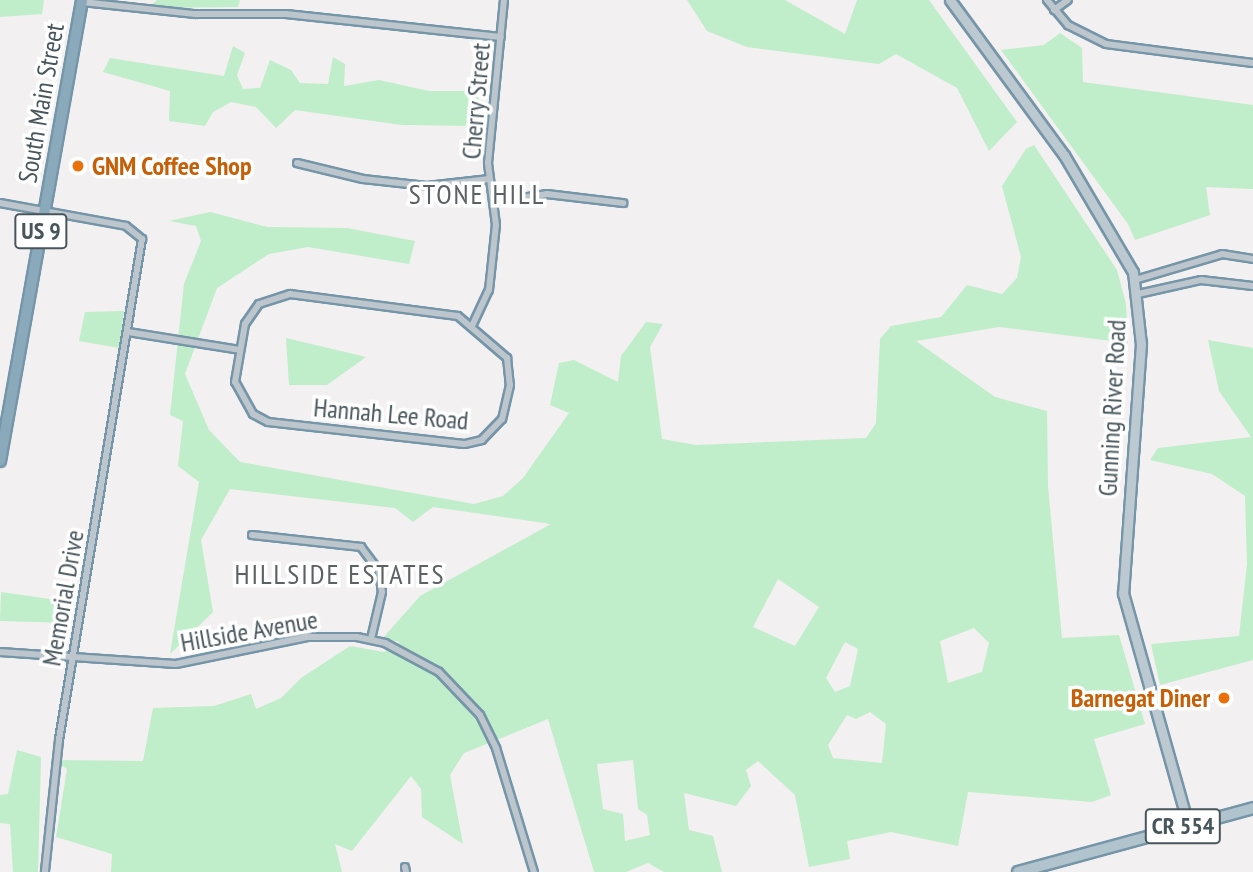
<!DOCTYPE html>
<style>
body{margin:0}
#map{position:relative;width:1253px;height:872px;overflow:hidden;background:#f2f0f0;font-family:"PT Sans Narrow",sans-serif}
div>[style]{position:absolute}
.green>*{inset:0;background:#c0edca}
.roads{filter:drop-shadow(2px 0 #7595a8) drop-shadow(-2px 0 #7595a8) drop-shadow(0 2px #7595a8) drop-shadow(0 -2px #7595a8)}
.street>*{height:6px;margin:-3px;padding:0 3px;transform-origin:3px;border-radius:3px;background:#bcc6cc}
.secondary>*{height:9px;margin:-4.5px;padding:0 4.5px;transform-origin:4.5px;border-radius:4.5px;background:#bcc9d0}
.primary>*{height:10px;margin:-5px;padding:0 5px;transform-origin:5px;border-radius:5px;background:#b1c3cd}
.highway>*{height:10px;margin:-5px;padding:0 5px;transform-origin:5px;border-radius:5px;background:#8aaabc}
.dots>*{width:19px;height:19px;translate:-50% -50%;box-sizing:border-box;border:4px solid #fff;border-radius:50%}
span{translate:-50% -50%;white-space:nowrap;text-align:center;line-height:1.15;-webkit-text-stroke:7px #fff;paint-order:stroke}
.shield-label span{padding:2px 5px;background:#fff;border:2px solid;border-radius:5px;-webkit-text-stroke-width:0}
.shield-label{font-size:24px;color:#48565c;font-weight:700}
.street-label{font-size:26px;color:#48565c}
.food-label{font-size:26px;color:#c56008;font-weight:700}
.left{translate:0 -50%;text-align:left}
.right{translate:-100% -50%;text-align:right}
.neighbourhood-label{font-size:28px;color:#5c6164;letter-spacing:2px}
</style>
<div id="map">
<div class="green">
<div style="clip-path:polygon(0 0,44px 0,42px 14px,0 17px)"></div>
<div style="clip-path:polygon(157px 0,240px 0,238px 7px,148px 8px)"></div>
<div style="clip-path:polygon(687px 0,785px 0,845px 34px,857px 0,929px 0,1017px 122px,989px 151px,957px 88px,896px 54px,879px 64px,747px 47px,707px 31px)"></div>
<div style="clip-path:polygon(1060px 33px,1082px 48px,1083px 82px,1253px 105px,1253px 189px,1206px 187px,1210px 215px,1135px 240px,1128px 224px,1001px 50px,1044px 45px)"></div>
<div style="clip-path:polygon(233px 46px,245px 53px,237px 75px,243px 89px,260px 88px,270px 60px,291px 70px,300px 83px,328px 84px,333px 57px,345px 64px,344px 86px,379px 80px,429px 91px,479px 91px,477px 126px,402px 125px,295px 110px,276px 128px,256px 107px,231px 102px,213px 112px,205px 126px,169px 121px,170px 91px,103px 72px,110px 58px,224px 76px)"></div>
<div style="clip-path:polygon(evenodd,1034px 145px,1117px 270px,1126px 304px,1128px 343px,999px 327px,916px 341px,995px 397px,1047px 411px,1048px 486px,1062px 638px,1119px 635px,1145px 724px,1094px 739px,1111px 795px,1092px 802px,968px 792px,958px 846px,891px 832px,847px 841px,850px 859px,809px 867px,795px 795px,758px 761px,746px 770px,751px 786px,736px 806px,684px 793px,689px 830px,713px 836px,722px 872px,664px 872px,648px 863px,626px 872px,594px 872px,548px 719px,464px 753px,450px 775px,463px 844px,422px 817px,421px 789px,411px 776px,352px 851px,335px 844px,342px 872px,111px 872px,112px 854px,56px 837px,67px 769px,54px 760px,143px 761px,153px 708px,214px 706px,251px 694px,256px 709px,281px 698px,301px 678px,350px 646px,384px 652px,400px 642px,382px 639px,420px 596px,551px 524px,433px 507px,413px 522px,395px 508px,230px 489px,201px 540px,213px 612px,170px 654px,199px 482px,178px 466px,183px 421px,170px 415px,184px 284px,201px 241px,196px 226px,169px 221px,210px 212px,267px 227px,347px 228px,415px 241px,409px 264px,308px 247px,269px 254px,217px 288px,185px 374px,209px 430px,240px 462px,474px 504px,503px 496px,523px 478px,569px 413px,550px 405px,559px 363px,574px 360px,618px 382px,621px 356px,646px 322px,663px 324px,650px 347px,662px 439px,696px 445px,866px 438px,876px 423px,880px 339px,891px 326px,941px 317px,967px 285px,1002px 294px,1017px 278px,1021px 257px,1002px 186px,1026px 149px,1034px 145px,778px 579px,819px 607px,795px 646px,753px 627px,778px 579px,1034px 145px,974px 628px,989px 643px,982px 672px,948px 683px,940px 641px,974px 628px,1034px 145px,845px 642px,858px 649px,850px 686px,835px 692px,826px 678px,845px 642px,1034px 145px,870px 712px,886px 724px,882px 763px,833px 758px,828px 745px,847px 715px,856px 719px,870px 712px,1034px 145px,633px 760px,638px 809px,647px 815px,650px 835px,625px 841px,623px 814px,603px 809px,597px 764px,633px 760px)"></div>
<div style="clip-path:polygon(124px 311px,119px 348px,79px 341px,85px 312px)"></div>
<div style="clip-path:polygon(286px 338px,366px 357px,327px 385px,289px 385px)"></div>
<div style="clip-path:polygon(1208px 340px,1253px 348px,1253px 660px,1160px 685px,1151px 644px,1239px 636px,1247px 564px,1245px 496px,1212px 474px,1150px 460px,1158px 448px,1251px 437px,1219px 391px)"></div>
<div style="clip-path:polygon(1px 592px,71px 602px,69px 623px,0 621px)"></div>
<div style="clip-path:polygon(17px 750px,41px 757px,38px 872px,13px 872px,10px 824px,0 823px,0 795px,8px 794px)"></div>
</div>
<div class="roads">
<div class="street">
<div style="left:1047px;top:0;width:33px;rotate:50deg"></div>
<div style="left:1068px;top:25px;width:42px;rotate:26.6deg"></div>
<div style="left:1106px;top:44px;width:148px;rotate:7.4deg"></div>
<div style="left:82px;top:2px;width:114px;rotate:6.1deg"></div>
<div style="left:195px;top:14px;width:91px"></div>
<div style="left:286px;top:14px;width:216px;rotate:6.1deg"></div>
<div style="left:1054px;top:10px;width:17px;rotate:-36deg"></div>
<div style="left:297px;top:163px;width:68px;rotate:13.6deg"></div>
<div style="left:363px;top:179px;width:64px;rotate:6.2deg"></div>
<div style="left:427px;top:186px;width:63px;rotate:-6.3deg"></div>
<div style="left:495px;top:202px;width:53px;rotate:-8.7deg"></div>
<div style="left:547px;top:194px;width:77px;rotate:6.8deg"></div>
<div style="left:0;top:203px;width:128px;rotate:10.3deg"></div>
<div style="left:126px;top:226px;width:21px;rotate:39deg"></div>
<div style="left:142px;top:239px;width:508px;rotate:99.41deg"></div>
<div style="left:59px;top:740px;width:133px;rotate:96.1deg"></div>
<div style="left:1135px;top:280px;width:91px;rotate:-16.6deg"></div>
<div style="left:1222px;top:254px;width:31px;rotate:9deg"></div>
<div style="left:290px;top:294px;width:169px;rotate:7.5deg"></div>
<div style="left:458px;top:316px;width:65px;rotate:40.6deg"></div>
<div style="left:507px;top:358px;width:27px;rotate:84deg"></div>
<div style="left:510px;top:385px;width:35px;rotate:103deg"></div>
<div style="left:502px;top:419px;width:29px;rotate:134deg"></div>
<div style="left:482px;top:440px;width:18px;rotate:167deg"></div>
<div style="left:464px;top:444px;width:197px;rotate:-173.6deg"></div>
<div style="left:268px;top:422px;width:17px;rotate:-152deg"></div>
<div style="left:253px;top:414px;width:37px;rotate:-119deg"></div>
<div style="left:235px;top:382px;width:59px;rotate:-80.2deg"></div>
<div style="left:245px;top:324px;width:24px;rotate:-55deg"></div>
<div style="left:259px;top:304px;width:33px;rotate:-18deg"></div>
<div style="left:1138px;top:294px;width:65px;rotate:-12.5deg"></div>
<div style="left:1201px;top:280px;width:52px;rotate:6.6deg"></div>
<div style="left:472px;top:326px;width:40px;rotate:-65deg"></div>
<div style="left:489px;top:290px;width:65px;rotate:-83.9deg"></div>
<div style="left:496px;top:225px;width:63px;rotate:-97.4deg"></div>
<div style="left:488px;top:163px;width:164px;rotate:-84.4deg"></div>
<div style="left:128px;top:332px;width:113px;rotate:9.1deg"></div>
<div style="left:252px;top:535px;width:110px;rotate:6.3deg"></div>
<div style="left:361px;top:547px;width:30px;rotate:53deg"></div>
<div style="left:379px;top:571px;width:21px;rotate:82deg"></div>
<div style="left:382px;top:592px;width:48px;rotate:103.2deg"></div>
<div style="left:0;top:652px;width:176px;rotate:3.9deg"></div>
<div style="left:176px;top:664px;width:134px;rotate:-11.6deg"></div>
<div style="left:307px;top:637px;width:50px"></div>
<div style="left:357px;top:637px;width:29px;rotate:12deg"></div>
<div style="left:385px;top:643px;width:61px;rotate:28.2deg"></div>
<div style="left:439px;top:672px;width:59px;rotate:46.4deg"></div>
<div style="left:480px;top:715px;width:37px;rotate:64deg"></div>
<div style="left:496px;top:748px;width:130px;rotate:73deg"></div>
<div style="left:405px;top:867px;width:5px;rotate:79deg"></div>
</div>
<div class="secondary">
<div style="left:950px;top:0;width:192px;rotate:53.7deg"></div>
<div style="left:1064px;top:155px;width:136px;rotate:59.5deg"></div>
<div style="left:1133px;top:272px;width:72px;rotate:83.7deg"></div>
<div style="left:1141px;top:344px;width:250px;rotate:94.1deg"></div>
<div style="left:1123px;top:593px;width:240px;rotate:74.3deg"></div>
</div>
<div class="primary">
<div style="left:1018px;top:872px;width:244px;rotate:-15.2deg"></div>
</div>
<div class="highway">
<div style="left:0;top:461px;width:468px;rotate:-79.9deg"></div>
</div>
</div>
<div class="dots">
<div style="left:78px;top:166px;background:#e8710a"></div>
<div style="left:1224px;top:698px;background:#e8710a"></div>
</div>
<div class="shield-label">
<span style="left:41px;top:231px">US 9</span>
<span style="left:1183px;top:826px">CR 554</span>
</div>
<div class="street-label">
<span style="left:476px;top:101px;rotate:-85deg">Cherry Street</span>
<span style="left:41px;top:103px;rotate:-80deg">South Main Street</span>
<span style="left:1112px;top:408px;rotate:-87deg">Gunning River Road</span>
<span style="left:391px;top:414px;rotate:5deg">Hannah Lee Road</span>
<span style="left:63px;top:598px;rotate:-80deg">Memorial Drive</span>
<span style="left:249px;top:631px;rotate:-10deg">Hillside Avenue</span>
</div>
<div class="food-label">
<span class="left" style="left:92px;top:166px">GNM Coffee Shop</span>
<span class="right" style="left:1210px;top:698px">Barnegat Diner</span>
</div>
<div class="neighbourhood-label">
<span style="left:477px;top:194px">STONE HILL</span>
<span style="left:340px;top:574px">HILLSIDE ESTATES</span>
</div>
</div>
